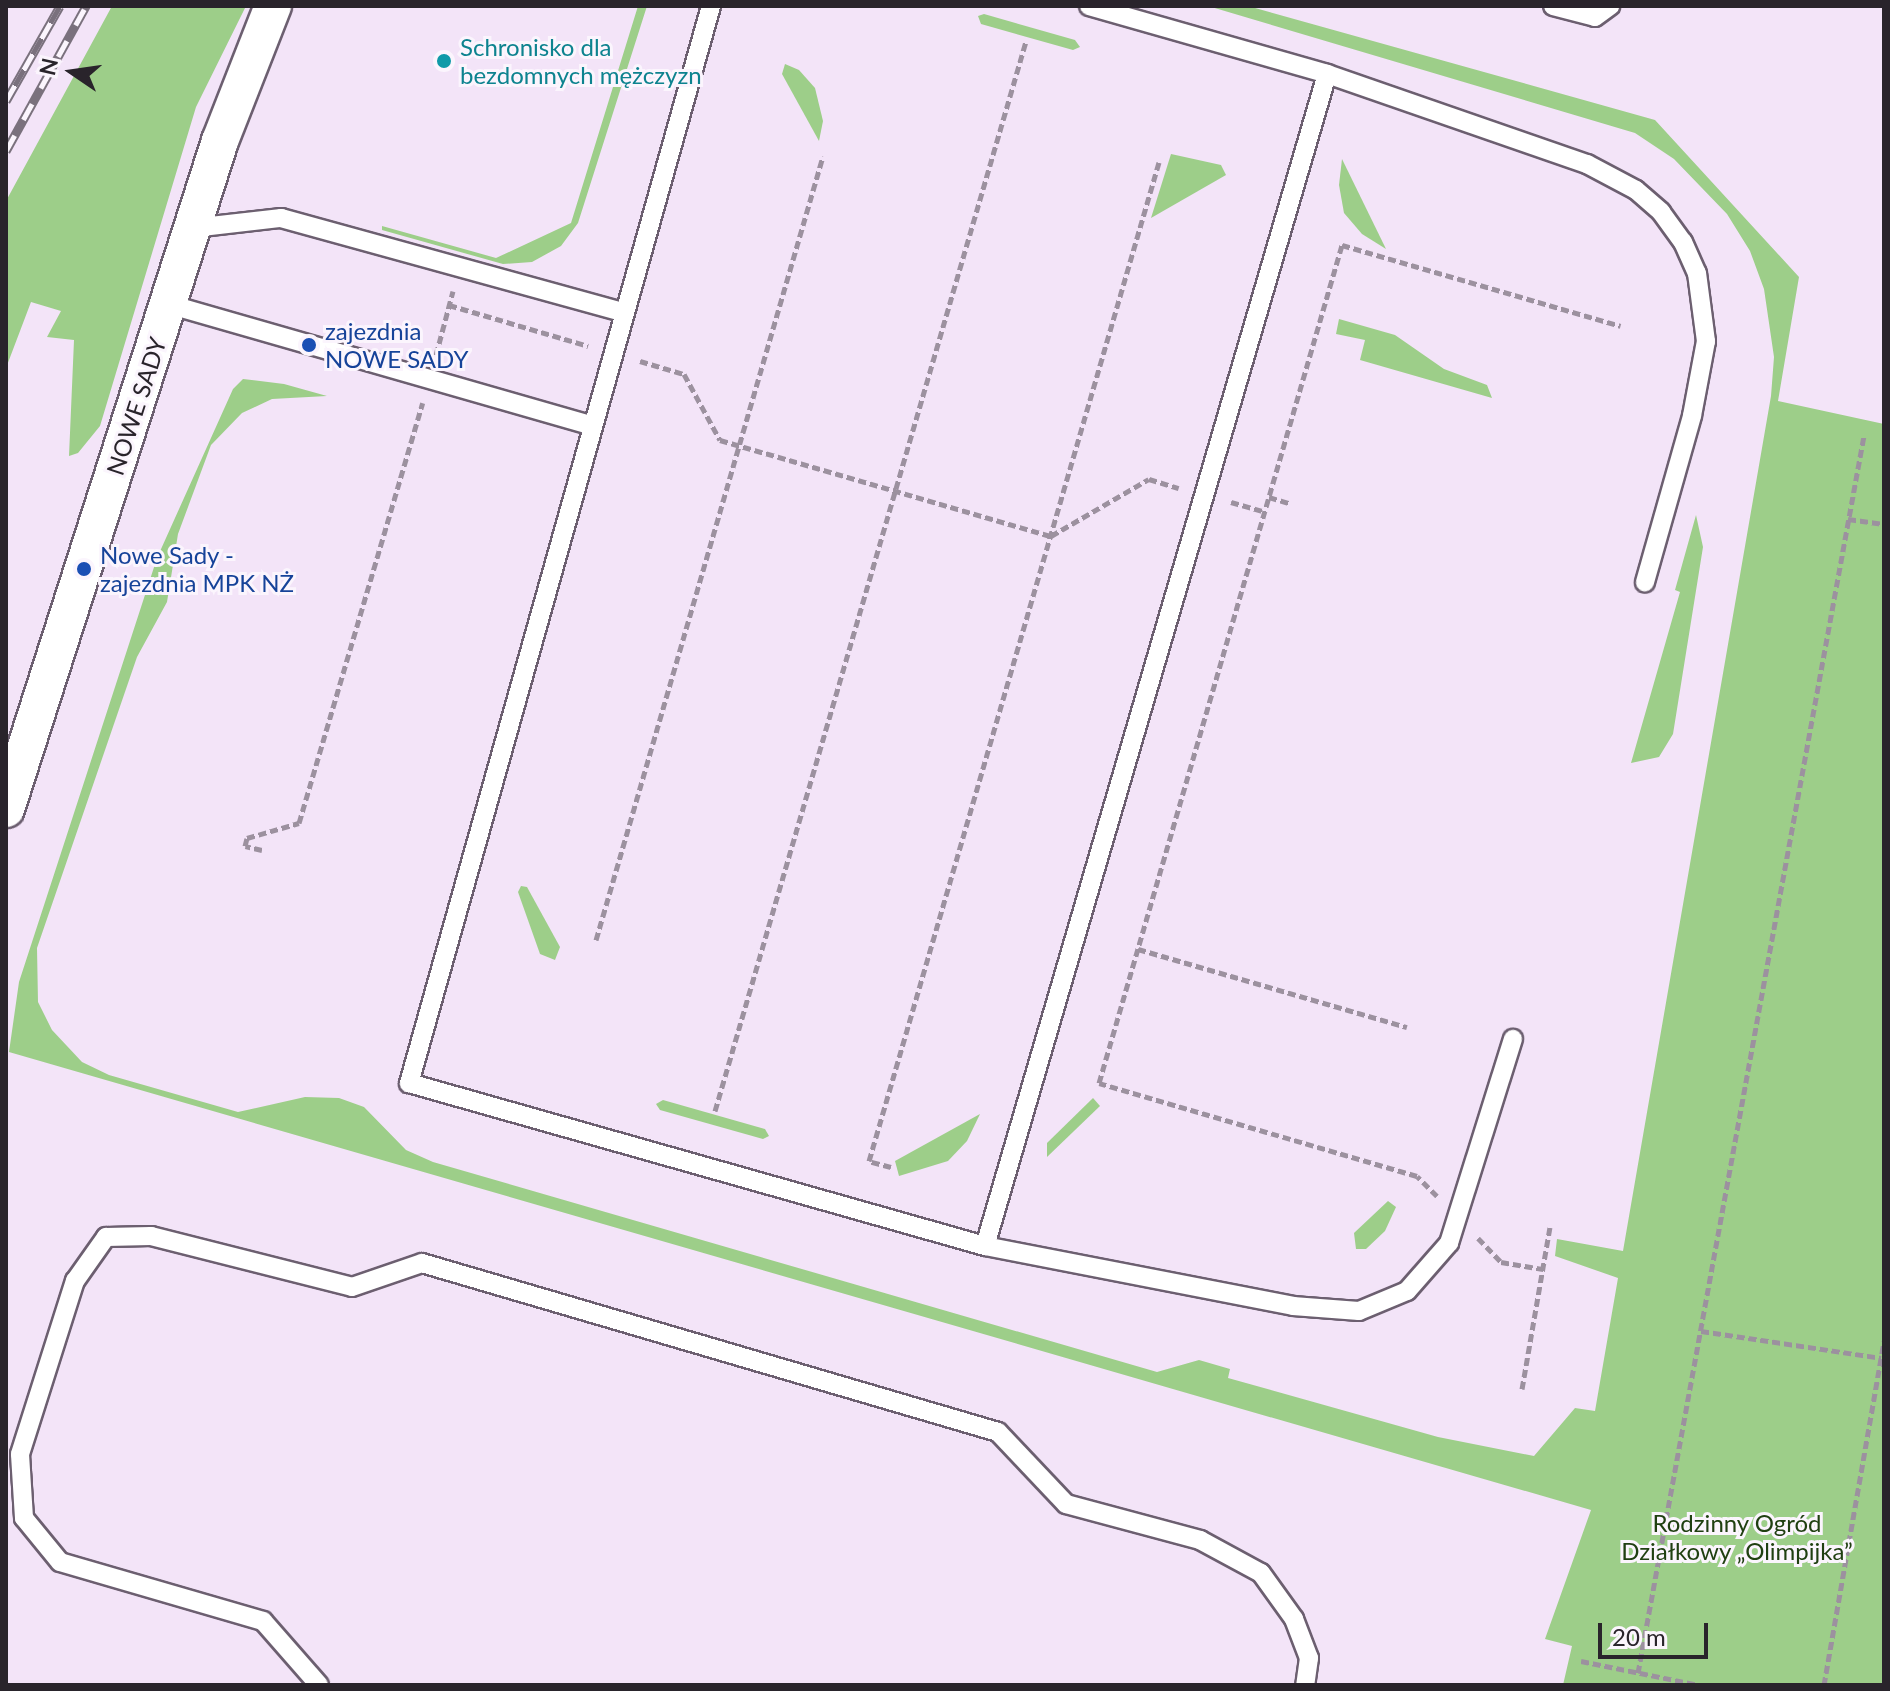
<!DOCTYPE html>
<meta charset="utf-8">
<style>
body{margin:0}
#map{position:relative;width:1890px;height:1691px;overflow:hidden;background:#f3e4f8;font-family:Lato,sans-serif}
div>[style]{position:absolute}
.green>*{inset:0;background:#9dce89}
.path>*{height:5px;margin-top:-2.5px;transform-origin:0;background:repeating-linear-gradient(90deg,#9c919f 0 8px,transparent 0 12px)}
.roads{filter:drop-shadow(2px 0 #6c5f70) drop-shadow(-2px 0 #6c5f70) drop-shadow(0 2px #6c5f70) drop-shadow(0 -2px #6c5f70)}
.service>*{height:18px;margin:-9px;padding:0 9px;transform-origin:9px;border-radius:9px;background:#fff}
.minor>*{height:36px;margin:-18px;padding:0 18px;transform-origin:18px;border-radius:18px;background:#fff}
.rail>*{height:9px;margin-top:-4.5px;transform-origin:0;background:repeating-linear-gradient(90deg,#fbf5fd 0 18px,#7a717d 0 36px);box-sizing:border-box;border-block:2px solid #7a717d}
.dots>*{width:22px;height:22px;translate:-50% -50%;box-sizing:border-box;border:4px solid #fbf5fd;border-radius:50%}
span{translate:-50% -50%;white-space:nowrap;text-align:center;line-height:1.15;-webkit-text-stroke:6px #fbf5fd;paint-order:stroke}
.culture-label{font-size:24px;color:#0d838f}
.left{translate:0 -50%;text-align:left}
.transit-label{font-size:24px;color:#164399}
.street-label{font-size:24px;color:#29242b}
.park-label{font-size:24px;color:#204011}
.frame{position:absolute;inset:0;border:8px solid #29242b;pointer-events:none}
.north{position:absolute;left:32px;top:32px;width:80px;height:80px;-webkit-text-stroke:6px #fbf5fd;paint-order:stroke;rotate:283deg;font-size:22px;font-weight:700;line-height:32px;text-align:center;color:#29242b}
.north::after{content:'';display:block;margin:auto;width:28px;height:36px;background:#29242b;clip-path:polygon(50% 0,100% 100%,50% 72%,0 100%)}
.scale{position:absolute;left:1598px;top:1623px;width:110px;height:36px;box-sizing:border-box;border:4px solid #29242b;border-top:0;padding-left:10px;font-size:24px;line-height:28px;white-space:nowrap;color:#29242b;-webkit-text-stroke:6px #fbf5fd;paint-order:stroke}
</style>
<div id="map">
<div class="green">
<div style="clip-path:polygon(112px 6px,246px 6px,196px 107px,100px 426px,78px 453px,69px 456px,74px 340px,47px 337px,61px 311px,31px 302px,6px 368px,6px 201px)"></div>
<div style="clip-path:polygon(638px 6px,647px 6px,578px 223px,561px 246px,532px 262px,503px 264px,382px 230px,382px 226px,496px 258px,571px 223px)"></div>
<div style="clip-path:polygon(1208px 6px,1248px 6px,1655px 120px,1799px 277px,1778px 401px,1884px 424px,1884px 1685px,1563px 1685px,1572px 1646px,1545px 1639px,1591px 1510px,9px 1052px,19px 982px,157px 558px,233px 389px,243px 379px,284px 384px,327px 396px,272px 399px,242px 413px,211px 445px,178px 534px,167px 602px,137px 657px,37px 948px,38px 1002px,52px 1030px,82px 1062px,109px 1075px,238px 1112px,305px 1097px,339px 1098px,364px 1107px,406px 1150px,433px 1162px,1157px 1372px,1199px 1360px,1230px 1369px,1228px 1378px,1438px 1437px,1534px 1456px,1575px 1408px,1595px 1411px,1618px 1278px,1555px 1256px,1557px 1239px,1623px 1251px,1771px 396px,1774px 357px,1764px 289px,1750px 251px,1727px 214px,1674px 159px,1635px 133px)"></div>
<div style="clip-path:polygon(984px 14px,1075px 40px,1080px 47px,1073px 50px,981px 24px,978px 16px)"></div>
<div style="clip-path:polygon(785px 64px,799px 70px,815px 88px,823px 121px,819px 141px,782px 74px)"></div>
<div style="clip-path:polygon(1171px 154px,1221px 165px,1226px 175px,1151px 218px)"></div>
<div style="clip-path:polygon(1342px 159px,1386px 249px,1362px 234px,1344px 213px,1339px 185px)"></div>
<div style="clip-path:polygon(1339px 319px,1395px 335px,1444px 369px,1487px 385px,1492px 398px,1360px 360px,1365px 340px,1336px 334px)"></div>
<div style="clip-path:polygon(1696px 515px,1703px 547px,1673px 734px,1659px 757px,1631px 763px,1680px 592px,1675px 590px)"></div>
<div style="clip-path:polygon(521px 886px,527px 887px,560px 947px,555px 960px,540px 954px,518px 892px)"></div>
<div style="clip-path:polygon(1093px 1098px,1100px 1106px,1047px 1157px,1047px 1143px)"></div>
<div style="clip-path:polygon(663px 1100px,765px 1129px,769px 1136px,763px 1139px,660px 1110px,656px 1104px)"></div>
<div style="clip-path:polygon(980px 1114px,967px 1141px,948px 1161px,899px 1176px,895px 1161px)"></div>
<div style="clip-path:polygon(1388px 1201px,1396px 1207px,1385px 1231px,1366px 1249px,1356px 1249px,1354px 1233px)"></div>
</div>
<div class="path">
<div style="left:449px;top:305px;width:145px;rotate:16.4deg"></div>
<div style="left:436px;top:355px;width:66px;rotate:-75.1deg"></div>
<div style="left:640px;top:361px;width:46px;rotate:16.5deg"></div>
<div style="left:684px;top:374px;width:75px;rotate:61.4deg"></div>
<div style="left:720px;top:440px;width:345px;rotate:16.2deg"></div>
<div style="left:1051px;top:536px;width:113px;rotate:-30.2deg"></div>
<div style="left:1149px;top:479px;width:31px;rotate:17deg"></div>
<div style="left:1269px;top:497px;width:21px;rotate:17deg"></div>
<div style="left:1231px;top:502px;width:35px;rotate:16deg"></div>
<div style="left:1848px;top:519px;width:36px;rotate:8deg"></div>
<div style="left:262px;top:850px;width:17px;rotate:-167deg"></div>
<div style="left:245px;top:846px;width:8px;rotate:-76deg"></div>
<div style="left:247px;top:838px;width:54px;rotate:-16.1deg"></div>
<div style="left:299px;top:823px;width:438px;rotate:-73.6deg"></div>
<div style="left:596px;top:940px;width:816px;rotate:-73.85deg"></div>
<div style="left:1138px;top:949px;width:280px;rotate:16.2deg"></div>
<div style="left:715px;top:1111px;width:1114px;rotate:-73.79deg"></div>
<div style="left:891px;top:1167px;width:23px;rotate:-165deg"></div>
<div style="left:869px;top:1161px;width:1040px;rotate:-73.81deg"></div>
<div style="left:1437px;top:1196px;width:28px;rotate:-135deg"></div>
<div style="left:1417px;top:1176px;width:331px;rotate:-163.7deg"></div>
<div style="left:1099px;top:1083px;width:873px;rotate:-73.83deg"></div>
<div style="left:1342px;top:245px;width:290px;rotate:16.2deg"></div>
<div style="left:1478px;top:1238px;width:33px;rotate:46deg"></div>
<div style="left:1501px;top:1262px;width:43px;rotate:9.5deg"></div>
<div style="left:1701px;top:1331px;width:182px;rotate:8.5deg"></div>
<div style="left:1522px;top:1389px;width:164px;rotate:-80.2deg"></div>
<div style="left:1581px;top:1661px;width:120px;rotate:11.5deg"></div>
<div style="left:1638px;top:1673px;width:1258px;rotate:-79.65deg"></div>
<div style="left:1824px;top:1685px;width:349px;rotate:-80.1deg"></div>
</div>
<div class="roads">
<div class="service">
<div style="left:711px;top:6px;width:1119px;rotate:105.66deg"></div>
<div style="left:409px;top:1083px;width:599px;rotate:15.8deg"></div>
<div style="left:985px;top:1246px;width:314px;rotate:11deg"></div>
<div style="left:1293px;top:1306px;width:66px;rotate:4.3deg"></div>
<div style="left:1359px;top:1311px;width:52px;rotate:-22.6deg"></div>
<div style="left:1407px;top:1291px;width:64px;rotate:-48.8deg"></div>
<div style="left:1449px;top:1243px;width:214px;rotate:-72.6deg"></div>
<div style="left:1089px;top:6px;width:248px;rotate:15.9deg"></div>
<div style="left:1327px;top:74px;width:275px;rotate:19.1deg"></div>
<div style="left:1587px;top:164px;width:55px;rotate:28deg"></div>
<div style="left:1636px;top:190px;width:33px;rotate:41deg"></div>
<div style="left:1661px;top:212px;width:37px;rotate:54deg"></div>
<div style="left:1683px;top:242px;width:34px;rotate:66deg"></div>
<div style="left:1697px;top:273px;width:69px;rotate:82.5deg"></div>
<div style="left:1706px;top:341px;width:76px;rotate:100.6deg"></div>
<div style="left:1692px;top:416px;width:173px;rotate:105.8deg"></div>
<div style="left:1553px;top:6px;width:43px;rotate:14.7deg"></div>
<div style="left:1595px;top:17px;width:19px;rotate:-36deg"></div>
<div style="left:193px;top:228px;width:89px;rotate:-6.5deg"></div>
<div style="left:281px;top:218px;width:354px;rotate:15.4deg"></div>
<div style="left:168px;top:304px;width:438px;rotate:16deg"></div>
<div style="left:985px;top:1246px;width:1221px;rotate:-73.73deg"></div>
<div style="left:319px;top:1685px;width:85px;rotate:-131.2deg"></div>
<div style="left:263px;top:1621px;width:211px;rotate:-163.8deg"></div>
<div style="left:60px;top:1562px;width:57px;rotate:-129.3deg"></div>
<div style="left:24px;top:1518px;width:64px;rotate:-93.6deg"></div>
<div style="left:20px;top:1454px;width:182px;rotate:-72.4deg"></div>
<div style="left:75px;top:1281px;width:54px;rotate:-54.8deg"></div>
<div style="left:106px;top:1237px;width:45px;rotate:-1.3deg"></div>
<div style="left:151px;top:1236px;width:207px;rotate:14.2deg"></div>
<div style="left:352px;top:1287px;width:74px;rotate:-18.9deg"></div>
<div style="left:422px;top:1263px;width:600px;rotate:16.35deg"></div>
<div style="left:998px;top:1432px;width:99px;rotate:46.6deg"></div>
<div style="left:1066px;top:1504px;width:139px;rotate:15deg"></div>
<div style="left:1200px;top:1540px;width:69px;rotate:28.4deg"></div>
<div style="left:1261px;top:1573px;width:57px;rotate:54.3deg"></div>
<div style="left:1294px;top:1619px;width:42px;rotate:69deg"></div>
<div style="left:1309px;top:1658px;width:27px;rotate:98deg"></div>
</div>
<div class="minor">
<div style="left:6px;top:809px;width:701px;rotate:-72.24deg"></div>
<div style="left:220px;top:141px;width:145px;rotate:-68.6deg"></div>
</div>
</div>
<div class="rail">
<div style="left:6px;top:101px;width:109px;rotate:-60.4deg"></div>
<div style="left:6px;top:151px;width:166px;rotate:-61.1deg"></div>
</div>
<div class="dots">
<div style="left:444px;top:61px;background:#0f9aa8"></div>
<div style="left:309px;top:345px;background:#1a4fb4"></div>
<div style="left:84px;top:569px;background:#1a4fb4"></div>
</div>
<div class="culture-label">
<span class="left" style="left:460px;top:61px">Schronisko dla<br>bezdomnych mężczyzn</span>
</div>
<div class="transit-label">
<span class="left" style="left:325px;top:345px">zajezdnia<br>NOWE SADY</span>
<span class="left" style="left:100px;top:569px">Nowe Sady -<br>zajezdnia MPK NŻ</span>
</div>
<div class="street-label">
<span style="left:136px;top:406px;rotate:-72deg">NOWE SADY</span>
</div>
<div class="park-label">
<span style="left:1737px;top:1537px">Rodzinny Ogród<br>Działkowy „Olimpijka”</span>
</div>
<div class="frame"></div>
<div class="north">N</div>
<div class="scale">20 m</div>
</div>
